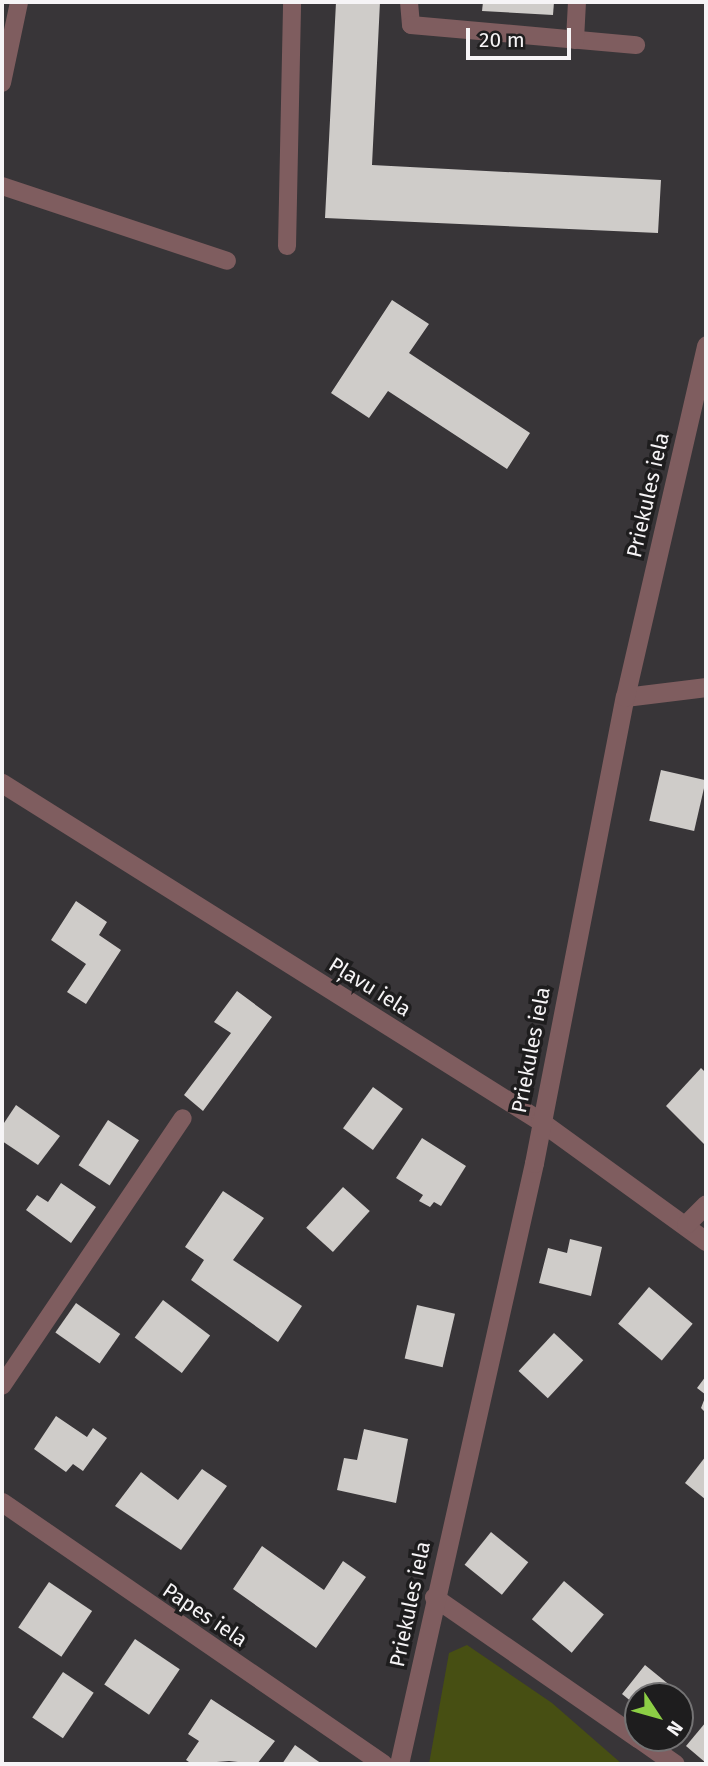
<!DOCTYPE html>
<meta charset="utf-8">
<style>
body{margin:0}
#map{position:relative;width:708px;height:1766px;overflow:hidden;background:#383538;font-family:"Fira Sans",sans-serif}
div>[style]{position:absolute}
.green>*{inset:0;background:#474f13}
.building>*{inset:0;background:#cfccc9;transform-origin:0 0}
.service>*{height:18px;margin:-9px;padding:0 9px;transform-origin:9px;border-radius:9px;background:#7f5d5f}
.minor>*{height:19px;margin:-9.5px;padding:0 9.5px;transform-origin:9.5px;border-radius:9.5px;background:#7f5d5f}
span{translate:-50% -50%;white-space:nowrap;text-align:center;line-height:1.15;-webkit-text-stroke:7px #1e1d1e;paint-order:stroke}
.street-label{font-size:21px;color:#f6f4f6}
.frame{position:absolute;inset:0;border:4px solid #f6f4f6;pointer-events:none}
.north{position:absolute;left:624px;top:1682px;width:70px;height:70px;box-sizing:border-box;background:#1e1d1e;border:2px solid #747374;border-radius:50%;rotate:126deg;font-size:19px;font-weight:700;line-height:28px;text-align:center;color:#f6f4f6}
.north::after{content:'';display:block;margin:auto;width:24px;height:32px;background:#8cce45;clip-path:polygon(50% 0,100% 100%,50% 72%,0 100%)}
.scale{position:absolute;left:466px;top:28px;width:105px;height:32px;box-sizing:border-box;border:4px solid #f6f4f6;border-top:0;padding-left:9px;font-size:21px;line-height:24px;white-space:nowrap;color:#f6f4f6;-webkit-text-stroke:5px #1e1d1e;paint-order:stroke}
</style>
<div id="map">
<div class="green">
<div style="clip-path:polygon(467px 1645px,552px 1703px,622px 1764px,429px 1764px,449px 1653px)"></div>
</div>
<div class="building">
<div style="clip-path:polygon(336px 2px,380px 2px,372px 165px,661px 180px,658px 233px,325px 218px)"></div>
<div style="clip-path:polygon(483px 2px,554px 2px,553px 15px,482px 11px)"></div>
<div style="clip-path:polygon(392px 300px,429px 324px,409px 353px,530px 433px,507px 469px,388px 391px,369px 418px,331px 393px)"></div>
<div style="left:661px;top:770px;width:46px;height:52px;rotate:13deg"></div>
<div style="clip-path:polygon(76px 901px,107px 922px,99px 935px,121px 950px,86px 1004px,67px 992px,86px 964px,51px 940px)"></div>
<div style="clip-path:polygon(237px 991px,272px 1017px,203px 1111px,184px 1095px,231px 1033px,214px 1022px)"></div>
<div style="clip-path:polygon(701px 1068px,706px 1073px,706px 1146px,666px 1106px)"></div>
<div style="left:373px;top:1087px;width:37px;height:51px;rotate:36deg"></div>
<div style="clip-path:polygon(16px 1105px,60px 1136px,38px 1165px,2px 1141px,2px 1126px)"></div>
<div style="left:108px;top:1120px;width:37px;height:54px;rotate:33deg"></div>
<div style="clip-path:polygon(422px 1138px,466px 1166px,441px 1206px,434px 1202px,430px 1207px,419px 1201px,423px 1195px,396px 1178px)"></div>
<div style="clip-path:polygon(61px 1183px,96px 1207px,71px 1243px,26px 1210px,37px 1195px,48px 1202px)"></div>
<div style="left:343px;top:1187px;width:36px;height:55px;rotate:42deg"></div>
<div style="clip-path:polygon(223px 1191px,264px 1218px,233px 1260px,302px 1306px,278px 1342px,191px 1280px,204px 1260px,185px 1247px)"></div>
<div style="clip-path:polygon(570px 1239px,602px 1247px,591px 1296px,539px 1283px,548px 1248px,567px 1253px)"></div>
<div style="left:649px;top:1287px;width:57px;height:48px;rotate:40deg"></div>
<div style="left:163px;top:1300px;width:59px;height:47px;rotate:37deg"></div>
<div style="left:76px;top:1303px;width:54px;height:36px;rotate:35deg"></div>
<div style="left:417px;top:1305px;width:39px;height:55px;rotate:13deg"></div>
<div style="left:554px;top:1333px;width:40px;height:52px;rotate:43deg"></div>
<div style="clip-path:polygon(706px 1376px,706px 1413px,701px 1408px,706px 1395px,697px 1388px)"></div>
<div style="clip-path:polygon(56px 1416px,87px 1437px,93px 1428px,107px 1438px,83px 1471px,73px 1464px,66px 1472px,34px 1449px)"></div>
<div style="clip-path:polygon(364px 1429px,408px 1439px,396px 1503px,337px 1490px,344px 1458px,357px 1460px)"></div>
<div style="clip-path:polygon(706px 1456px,706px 1498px,705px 1499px,685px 1483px)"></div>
<div style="clip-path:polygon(202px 1469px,227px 1486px,181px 1550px,115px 1506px,141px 1472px,178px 1500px)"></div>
<div style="left:491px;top:1532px;width:48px;height:42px;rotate:39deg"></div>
<div style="clip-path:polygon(262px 1546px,324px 1590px,343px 1561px,366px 1577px,316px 1648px,233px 1589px)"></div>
<div style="left:564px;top:1581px;width:52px;height:50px;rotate:40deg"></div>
<div style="left:49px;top:1582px;width:52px;height:55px;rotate:34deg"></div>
<div style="left:135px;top:1639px;width:54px;height:55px;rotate:34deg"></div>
<div style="clip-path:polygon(645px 1665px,672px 1687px,664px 1696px,638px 1696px,638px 1707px,622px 1694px)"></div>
<div style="left:63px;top:1672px;width:37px;height:55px;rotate:34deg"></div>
<div style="clip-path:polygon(211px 1699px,275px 1741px,257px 1764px,229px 1761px,192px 1764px,186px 1760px,199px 1741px,188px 1734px)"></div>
<div style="clip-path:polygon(706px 1722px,706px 1763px,686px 1746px)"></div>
<div style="clip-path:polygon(295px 1745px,322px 1764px,282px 1764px)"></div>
</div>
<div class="service">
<div style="left:409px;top:2px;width:23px;rotate:85deg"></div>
<div style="left:411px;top:25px;width:226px;rotate:5.1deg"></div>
<div style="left:575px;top:40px;width:38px;rotate:-87deg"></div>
<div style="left:2px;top:83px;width:83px;rotate:-78.1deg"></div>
<div style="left:2px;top:186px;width:237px;rotate:18.4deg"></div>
<div style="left:287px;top:246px;width:244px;rotate:-88.8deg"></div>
<div style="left:2px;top:1386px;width:323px;rotate:-56deg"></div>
</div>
<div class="minor">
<div style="left:625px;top:697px;width:82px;rotate:-7deg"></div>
<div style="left:2px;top:783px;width:635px;rotate:32.14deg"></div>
<div style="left:540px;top:1121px;width:205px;rotate:35.9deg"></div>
<div style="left:686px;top:1224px;width:28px;rotate:-45deg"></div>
<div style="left:2px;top:1502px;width:462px;rotate:34.5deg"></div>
<div style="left:434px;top:1597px;width:248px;rotate:34.7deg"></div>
<div style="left:638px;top:1738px;width:45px;rotate:35.1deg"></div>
<div style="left:399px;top:1764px;width:616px;rotate:-77.34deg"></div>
<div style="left:534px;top:1163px;width:475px;rotate:-79deg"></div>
<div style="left:625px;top:697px;width:361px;rotate:-77deg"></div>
</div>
<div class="street-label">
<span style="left:648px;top:495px;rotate:-77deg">Priekules iela</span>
<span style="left:370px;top:987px;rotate:32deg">Pļavu iela</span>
<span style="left:531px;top:1050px;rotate:-79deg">Priekules iela</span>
<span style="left:410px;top:1604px;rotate:-78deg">Priekules iela</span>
<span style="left:205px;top:1615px;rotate:34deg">Papes iela</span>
</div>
<div class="frame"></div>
<div class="north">N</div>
<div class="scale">20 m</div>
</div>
